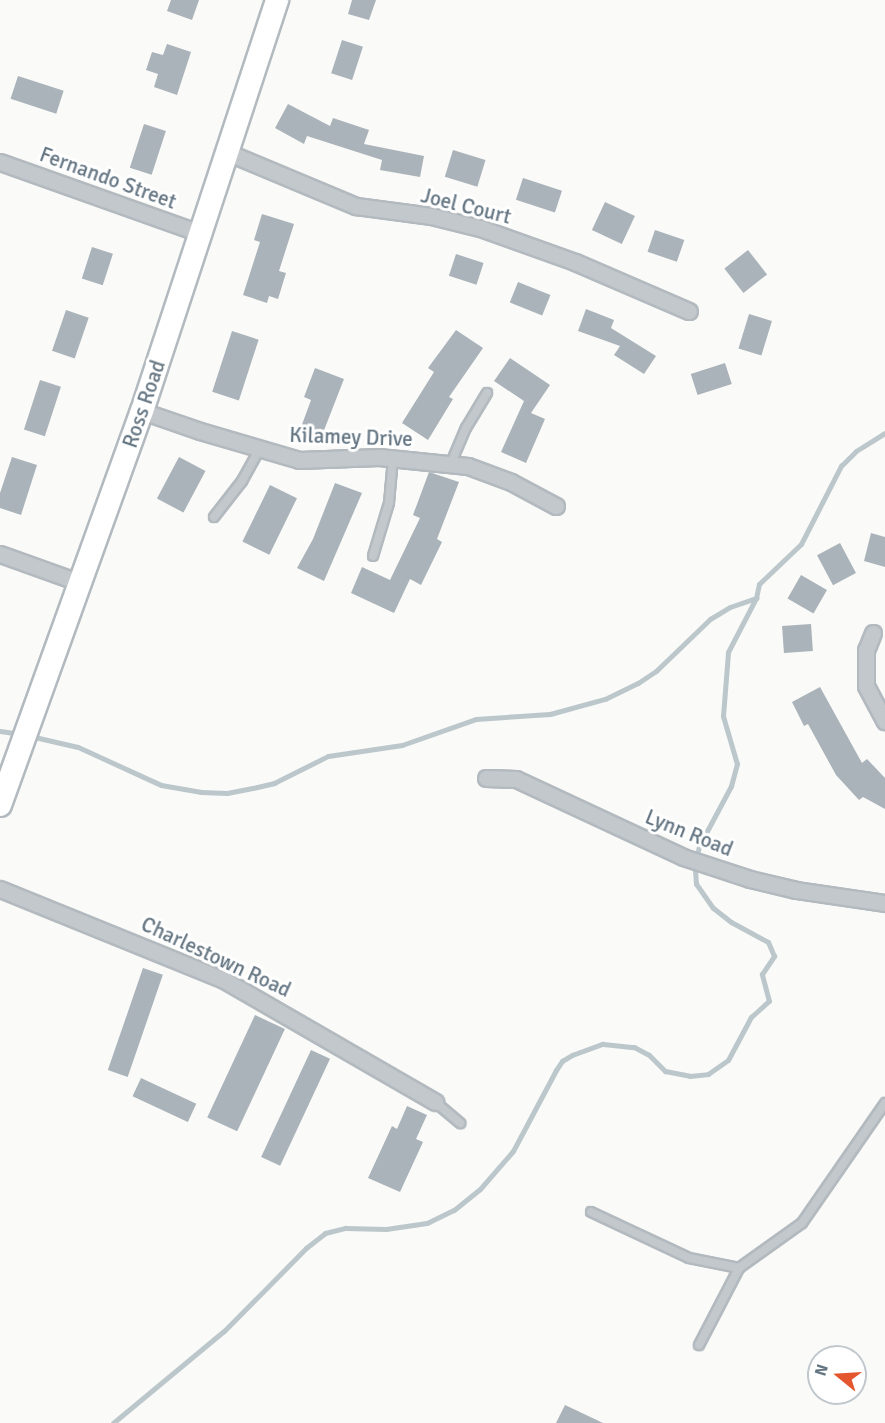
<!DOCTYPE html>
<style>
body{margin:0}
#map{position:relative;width:885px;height:1423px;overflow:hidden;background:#fafaf8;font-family:Signika,sans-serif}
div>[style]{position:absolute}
.stream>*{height:5px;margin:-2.5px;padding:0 2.5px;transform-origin:2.5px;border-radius:2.5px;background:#bbc7cb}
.building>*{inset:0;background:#aab3b9;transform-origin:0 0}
.roads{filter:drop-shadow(2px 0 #b3babf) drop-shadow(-2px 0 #b3babf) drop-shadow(0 2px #b3babf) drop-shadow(0 -2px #b3babf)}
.lane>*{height:8px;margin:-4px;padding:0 4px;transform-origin:4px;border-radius:4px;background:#c3c8cc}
.street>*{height:15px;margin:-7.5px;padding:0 7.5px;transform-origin:7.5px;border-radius:7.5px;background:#c3c8cc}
.secondary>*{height:22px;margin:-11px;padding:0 11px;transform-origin:11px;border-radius:11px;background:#fff}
span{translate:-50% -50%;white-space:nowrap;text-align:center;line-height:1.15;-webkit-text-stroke:6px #fff;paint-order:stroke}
.street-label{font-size:21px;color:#657683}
.north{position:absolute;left:807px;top:1345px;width:60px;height:60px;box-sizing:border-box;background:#fff;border:2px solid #c1c8cd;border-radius:50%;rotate:288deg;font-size:16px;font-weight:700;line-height:24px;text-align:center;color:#657683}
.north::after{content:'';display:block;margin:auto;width:21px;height:27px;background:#e4572e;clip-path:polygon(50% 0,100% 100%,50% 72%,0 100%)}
</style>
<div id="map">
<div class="stream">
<div style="left:0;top:731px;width:21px;rotate:8deg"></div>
<div style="left:30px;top:736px;width:49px;rotate:12.9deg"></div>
<div style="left:78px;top:747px;width:91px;rotate:24.6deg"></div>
<div style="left:161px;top:785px;width:41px;rotate:9.9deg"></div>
<div style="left:201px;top:792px;width:26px;rotate:2deg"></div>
<div style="left:227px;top:793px;width:26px;rotate:-11deg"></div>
<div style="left:253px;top:788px;width:22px;rotate:-13deg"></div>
<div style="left:274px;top:783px;width:60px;rotate:-26.6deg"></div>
<div style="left:328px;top:756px;width:75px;rotate:-8.5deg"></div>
<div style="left:402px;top:745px;width:78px;rotate:-19.4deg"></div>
<div style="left:476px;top:719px;width:74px;rotate:-3.9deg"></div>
<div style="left:550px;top:714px;width:57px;rotate:-15.3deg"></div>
<div style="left:605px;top:699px;width:37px;rotate:-26deg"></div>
<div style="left:638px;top:683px;width:22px;rotate:-34deg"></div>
<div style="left:656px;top:671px;width:75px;rotate:-43.9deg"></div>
<div style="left:710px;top:619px;width:23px;rotate:-31deg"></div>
<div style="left:730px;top:607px;width:28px;rotate:-19deg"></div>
<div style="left:113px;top:1423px;width:144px;rotate:-39.7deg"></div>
<div style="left:224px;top:1331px;width:117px;rotate:-45.3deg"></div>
<div style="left:306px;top:1248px;width:24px;rotate:-38deg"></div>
<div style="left:325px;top:1233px;width:21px;rotate:-14deg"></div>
<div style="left:345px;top:1228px;width:41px;rotate:1.4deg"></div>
<div style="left:386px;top:1229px;width:41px;rotate:-8.3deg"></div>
<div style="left:427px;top:1223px;width:30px;rotate:-26deg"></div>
<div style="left:454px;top:1210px;width:33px;rotate:-39deg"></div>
<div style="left:480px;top:1189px;width:50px;rotate:-49deg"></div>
<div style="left:513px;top:1151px;width:92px;rotate:-62deg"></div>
<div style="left:556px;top:1070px;width:11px;rotate:-56deg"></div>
<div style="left:562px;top:1061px;width:12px;rotate:-31deg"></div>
<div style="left:572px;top:1055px;width:33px;rotate:-20deg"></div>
<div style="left:603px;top:1044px;width:31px;rotate:6deg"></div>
<div style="left:634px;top:1047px;width:17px;rotate:28deg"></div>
<div style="left:649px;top:1055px;width:23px;rotate:45deg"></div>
<div style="left:665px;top:1071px;width:25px;rotate:11deg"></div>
<div style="left:690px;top:1076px;width:18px;rotate:-6deg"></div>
<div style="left:708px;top:1074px;width:24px;rotate:-35deg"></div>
<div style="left:728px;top:1060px;width:49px;rotate:-61.9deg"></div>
<div style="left:751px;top:1017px;width:24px;rotate:-42deg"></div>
<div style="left:769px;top:1001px;width:28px;rotate:-105deg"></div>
<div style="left:762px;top:974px;width:22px;rotate:-56deg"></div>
<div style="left:774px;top:956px;width:15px;rotate:-113deg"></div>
<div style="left:768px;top:942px;width:42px;rotate:-151.6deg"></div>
<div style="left:731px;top:922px;width:23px;rotate:-142deg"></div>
<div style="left:713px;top:908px;width:29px;rotate:-125deg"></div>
<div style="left:696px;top:884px;width:16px;rotate:-94deg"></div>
<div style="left:695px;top:868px;width:22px;rotate:-80deg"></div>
<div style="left:699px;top:846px;width:68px;rotate:-61.9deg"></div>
<div style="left:731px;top:786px;width:23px;rotate:-75deg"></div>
<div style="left:737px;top:764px;width:50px;rotate:-106.3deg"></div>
<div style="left:723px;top:716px;width:64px;rotate:-85.5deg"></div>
<div style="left:728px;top:652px;width:61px;rotate:-62.6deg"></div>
<div style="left:756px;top:598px;width:14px;rotate:-78deg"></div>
<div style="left:759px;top:584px;width:58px;rotate:-43.6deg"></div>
<div style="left:801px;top:544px;width:88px;rotate:-62.9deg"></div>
<div style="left:841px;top:466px;width:21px;rotate:-45deg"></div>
<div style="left:856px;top:451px;width:34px;rotate:-32deg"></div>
</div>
<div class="building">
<div style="clip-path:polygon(171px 0,199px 0,192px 20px,167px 11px)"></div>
<div style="clip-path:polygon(352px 0,376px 0,369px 20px,348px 14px)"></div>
<div style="left:342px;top:40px;width:22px;height:35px;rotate:18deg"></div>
<div style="clip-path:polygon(167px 44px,191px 52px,177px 95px,154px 87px,158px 74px,146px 70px,152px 52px,163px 55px)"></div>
<div style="left:18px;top:76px;width:48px;height:24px;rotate:18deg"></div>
<div style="clip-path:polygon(288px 104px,330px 126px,333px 118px,369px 130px,364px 144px,424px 156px,420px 177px,380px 170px,382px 160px,307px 136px,304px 144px,275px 128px)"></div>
<div style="left:144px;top:124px;width:23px;height:46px;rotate:18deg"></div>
<div style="left:453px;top:150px;width:34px;height:28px;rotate:17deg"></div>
<div style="left:523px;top:178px;width:41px;height:23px;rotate:18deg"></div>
<div style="left:605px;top:202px;width:33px;height:31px;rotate:25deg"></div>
<div style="clip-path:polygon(262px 214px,294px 224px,279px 271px,286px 273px,278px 299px,269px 296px,267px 303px,243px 295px,260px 242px,254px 240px)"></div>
<div style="left:655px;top:230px;width:31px;height:23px;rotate:19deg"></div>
<div style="left:92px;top:247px;width:22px;height:33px;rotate:18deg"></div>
<div style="left:748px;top:250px;width:31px;height:30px;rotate:52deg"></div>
<div style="left:456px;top:254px;width:29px;height:23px;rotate:18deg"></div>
<div style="left:518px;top:282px;width:35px;height:22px;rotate:22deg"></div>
<div style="clip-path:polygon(586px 309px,614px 320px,611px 328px,656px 356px,644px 374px,614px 355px,620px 346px,578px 331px)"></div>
<div style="left:66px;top:310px;width:24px;height:43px;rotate:19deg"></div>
<div style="left:749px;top:314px;width:24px;height:36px;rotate:17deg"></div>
<div style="clip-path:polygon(456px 330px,483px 348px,449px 397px,453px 399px,428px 440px,402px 423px,434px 372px,428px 368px)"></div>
<div style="left:232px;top:331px;width:28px;height:64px;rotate:18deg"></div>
<div style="clip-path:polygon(510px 358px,550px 385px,531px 413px,545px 419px,526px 463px,501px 452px,524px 401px,494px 381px)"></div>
<div style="left:725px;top:363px;width:22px;height:36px;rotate:72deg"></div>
<div style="clip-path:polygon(315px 368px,344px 379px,321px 438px,300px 430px,311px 400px,304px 397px)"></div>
<div style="left:40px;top:380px;width:22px;height:52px;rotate:18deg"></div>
<div style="clip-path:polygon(12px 457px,37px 465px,21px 515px,0 508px,0 493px)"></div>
<div style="left:179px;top:457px;width:30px;height:47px;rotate:28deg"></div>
<div style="clip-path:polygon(429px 472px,459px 482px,437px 539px,442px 542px,421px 585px,410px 579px,394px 613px,351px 593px,362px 567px,390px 580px,420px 518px,413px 515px)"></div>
<div style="clip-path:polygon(335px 483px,362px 493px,324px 581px,297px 568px,313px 539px)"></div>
<div style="left:270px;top:485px;width:30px;height:63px;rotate:26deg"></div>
<div style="clip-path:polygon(871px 533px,885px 537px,885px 567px,864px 561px)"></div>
<div style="left:840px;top:543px;width:34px;height:26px;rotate:62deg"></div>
<div style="left:801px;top:575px;width:30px;height:27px;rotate:30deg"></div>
<div style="left:811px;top:624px;width:27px;height:29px;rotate:86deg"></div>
<div style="clip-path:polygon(820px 687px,862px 763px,867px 759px,885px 778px,885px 809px,863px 797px,859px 800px,836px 775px,808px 724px,804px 726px,792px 702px)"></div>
<div style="left:143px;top:968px;width:21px;height:108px;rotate:19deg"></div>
<div style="left:255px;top:1015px;width:33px;height:113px;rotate:25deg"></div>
<div style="left:311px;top:1050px;width:21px;height:118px;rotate:25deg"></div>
<div style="left:141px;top:1078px;width:61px;height:20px;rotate:25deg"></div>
<div style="clip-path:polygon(407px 1106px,427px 1115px,416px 1139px,423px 1142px,400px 1192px,368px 1178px,392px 1126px,397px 1129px)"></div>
<div style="clip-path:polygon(565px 1405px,603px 1423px,556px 1423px)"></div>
</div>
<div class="roads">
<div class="lane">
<div style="left:451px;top:463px;width:38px;rotate:-67deg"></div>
<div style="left:466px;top:428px;width:41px;rotate:-59deg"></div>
<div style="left:214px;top:517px;width:46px;rotate:-52.1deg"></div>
<div style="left:242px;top:481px;width:35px;rotate:-61deg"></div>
<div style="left:373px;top:556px;width:55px;rotate:-73.2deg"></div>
<div style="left:389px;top:503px;width:45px;rotate:-84.9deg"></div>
<div style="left:435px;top:1102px;width:33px;rotate:40deg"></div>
<div style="left:591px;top:1212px;width:108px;rotate:25.1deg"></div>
<div style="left:689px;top:1258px;width:51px;rotate:11.3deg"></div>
<div style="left:739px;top:1268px;width:77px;rotate:-35.5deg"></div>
<div style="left:802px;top:1223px;width:146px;rotate:-55.3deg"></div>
<div style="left:699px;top:1345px;width:87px;rotate:-62.5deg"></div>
</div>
<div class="street">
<div style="left:229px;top:153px;width:138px;rotate:22.7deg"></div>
<div style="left:356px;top:206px;width:76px;rotate:7.6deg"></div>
<div style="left:431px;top:216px;width:50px;rotate:13.8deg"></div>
<div style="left:480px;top:228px;width:101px;rotate:19.7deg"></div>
<div style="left:575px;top:262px;width:124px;rotate:23.3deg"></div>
<div style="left:0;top:162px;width:214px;rotate:19.6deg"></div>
<div style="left:142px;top:411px;width:61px;rotate:19deg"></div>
<div style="left:200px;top:431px;width:103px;rotate:16.3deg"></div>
<div style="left:299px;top:460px;width:80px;rotate:-2.1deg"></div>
<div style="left:379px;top:457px;width:89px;rotate:5.8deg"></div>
<div style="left:468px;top:466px;width:46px;rotate:20.4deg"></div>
<div style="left:511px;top:482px;width:51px;rotate:28.1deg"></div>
<div style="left:0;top:554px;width:86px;rotate:19.7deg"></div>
<div style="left:873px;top:633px;width:18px;rotate:112deg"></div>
<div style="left:866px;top:650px;width:36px;rotate:90deg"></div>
<div style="left:866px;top:686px;width:40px;rotate:62deg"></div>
<div style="left:486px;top:778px;width:30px;rotate:2deg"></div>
<div style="left:516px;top:779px;width:184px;rotate:25deg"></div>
<div style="left:683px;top:857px;width:71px;rotate:18.2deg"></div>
<div style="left:750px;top:879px;width:47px;rotate:13.4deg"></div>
<div style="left:796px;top:890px;width:90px;rotate:8.3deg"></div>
<div style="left:0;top:889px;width:242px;rotate:22.1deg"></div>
<div style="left:224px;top:980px;width:244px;rotate:30deg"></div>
</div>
<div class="secondary">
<div style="left:0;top:805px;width:419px;rotate:-70.2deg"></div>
<div style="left:142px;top:411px;width:433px;rotate:-71.8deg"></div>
</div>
</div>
<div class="street-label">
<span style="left:108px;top:178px;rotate:20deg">Fernando Street</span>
<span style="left:466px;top:206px;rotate:14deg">Joel Court</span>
<span style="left:144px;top:404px;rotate:-71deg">Ross Road</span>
<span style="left:351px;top:437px;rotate:2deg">Kilamey Drive</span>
<span style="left:689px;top:833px;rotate:22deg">Lynn Road</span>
<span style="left:216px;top:957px;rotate:25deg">Charlestown Road</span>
</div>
<div class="north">N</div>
</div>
